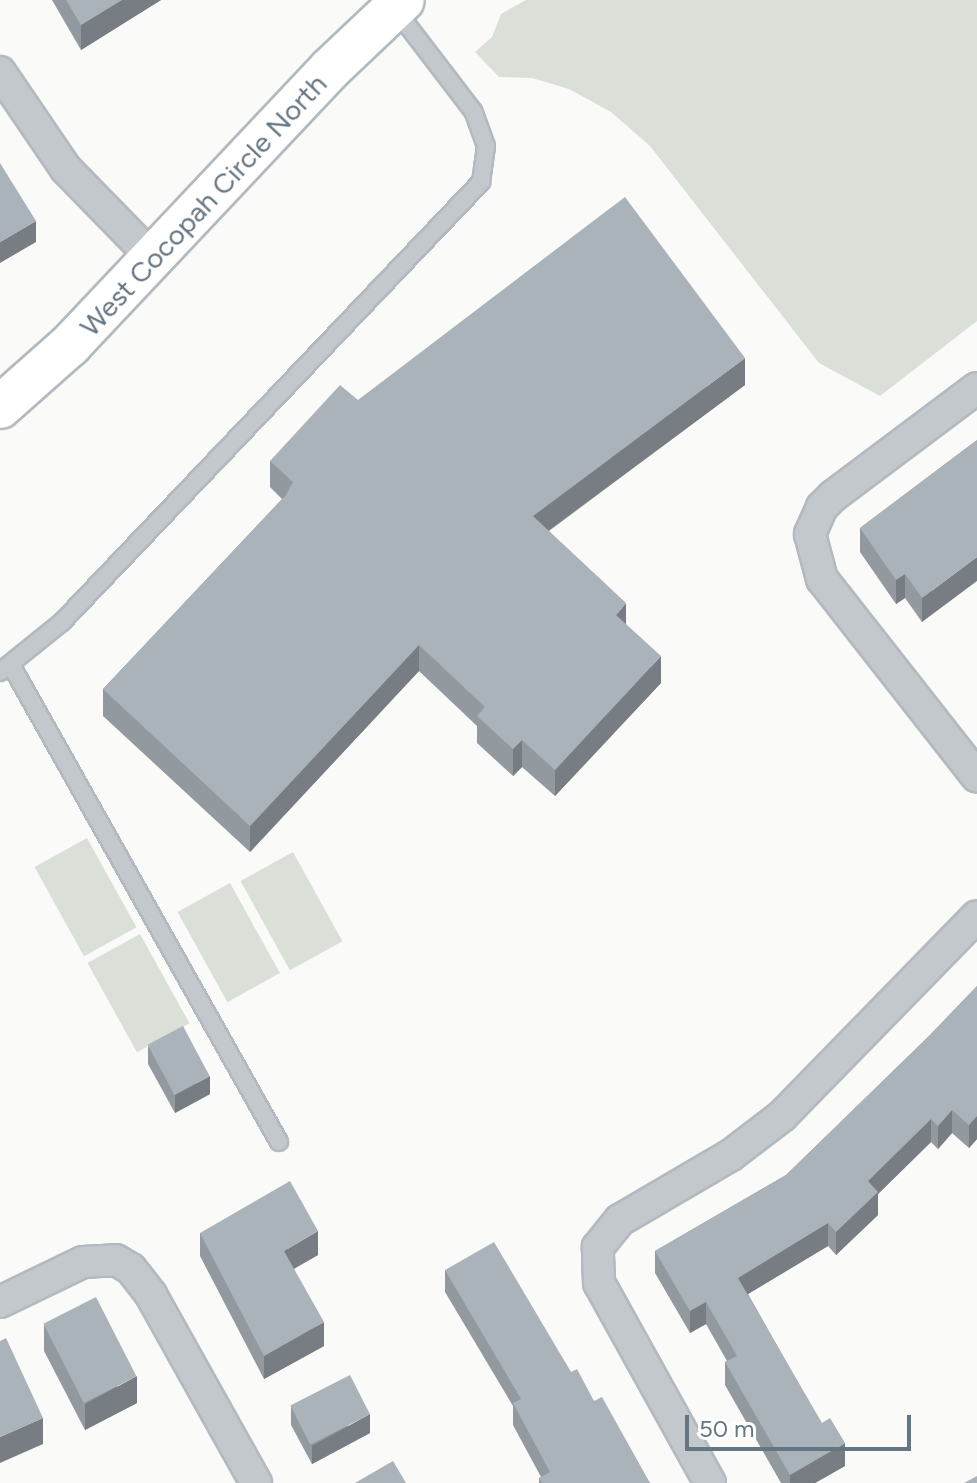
<!DOCTYPE html>
<style>
body{margin:0}
#map{position:relative;width:977px;height:1483px;overflow:hidden;background:#fafaf8;font-family:Figtree,sans-serif}
div>[style]{position:absolute}
.green>*{inset:0;background:#dadfd7;transform-origin:0 0}
.roads{filter:drop-shadow(2px 0 #b3babf) drop-shadow(-2px 0 #b3babf) drop-shadow(0 2px #b3babf) drop-shadow(0 -2px #b3babf)}
.lane>*{height:16px;margin:-8px;padding:0 8px;transform-origin:8px;border-radius:8px;background:#c3c8cc}
.street>*{height:30px;margin:-15px;padding:0 15px;transform-origin:15px;border-radius:15px;background:#c3c8cc}
.secondary>*{height:42px;margin:-21px;padding:0 21px;transform-origin:21px;border-radius:21px;background:#fff}
.wall>*{inset:0;background:#929a9f}
.shaded-wall>*{inset:0;background:#777d82}
.building>*{inset:0;background:#aab3b9;transform-origin:0 0}
span{translate:-50% -50%;white-space:nowrap;text-align:center;line-height:1.15;-webkit-text-stroke:8px #fff;paint-order:stroke}
.street-label{font-size:28px;color:#657683}
.scale{position:absolute;left:685px;top:1415px;width:226px;height:36px;box-sizing:border-box;border:4px solid #657683;border-top:0;padding-left:10px;font-size:24px;line-height:28px;white-space:nowrap;color:#657683;-webkit-text-stroke:6px #fff;paint-order:stroke}
</style>
<div id="map">
<div class="green">
<div style="clip-path:polygon(526px 0,977px 0,977px 321px,880px 396px,819px 363px,650px 146px,611px 112px,569px 89px,532px 78px,499px 77px,475px 52px,492px 37px,501px 14px)"></div>
<div style="left:87px;top:838px;width:102px;height:60px;rotate:61deg"></div>
<div style="left:293px;top:852px;width:102px;height:60px;rotate:61deg"></div>
<div style="left:230px;top:883px;width:103px;height:60px;rotate:61deg"></div>
<div style="left:140px;top:934px;width:102px;height:60px;rotate:61deg"></div>
</div>
<div class="roads">
<div class="lane">
<div style="left:11px;top:665px;width:547px;rotate:60.67deg"></div>
<div style="left:0;top:672px;width:80px;rotate:-38.9deg"></div>
<div style="left:62px;top:622px;width:608px;rotate:-46.4deg"></div>
<div style="left:481px;top:182px;width:36px;rotate:-82deg"></div>
<div style="left:486px;top:146px;width:37px;rotate:-110deg"></div>
<div style="left:473px;top:111px;width:128px;rotate:-127.4deg"></div>
</div>
<div class="street">
<div style="left:0;top:72px;width:117px;rotate:55.8deg"></div>
<div style="left:66px;top:169px;width:124px;rotate:45.7deg"></div>
<div style="left:977px;top:388px;width:180px;rotate:143.1deg"></div>
<div style="left:833px;top:496px;width:16px;rotate:135deg"></div>
<div style="left:822px;top:507px;width:30px;rotate:114deg"></div>
<div style="left:810px;top:534px;width:47px;rotate:75.1deg"></div>
<div style="left:822px;top:579px;width:251px;rotate:51.9deg"></div>
<div style="left:0;top:1302px;width:92px;rotate:-25.7deg"></div>
<div style="left:83px;top:1262px;width:33px;rotate:-3deg"></div>
<div style="left:116px;top:1260px;width:17px;rotate:31deg"></div>
<div style="left:131px;top:1269px;width:33px;rotate:52deg"></div>
<div style="left:151px;top:1295px;width:215px;rotate:60.8deg"></div>
<div style="left:710px;top:1483px;width:229px;rotate:-119deg"></div>
<div style="left:599px;top:1283px;width:36px;rotate:-92deg"></div>
<div style="left:598px;top:1247px;width:35px;rotate:-51deg"></div>
<div style="left:620px;top:1220px;width:129px;rotate:-30.4deg"></div>
<div style="left:731px;top:1155px;width:64px;rotate:-37.4deg"></div>
<div style="left:782px;top:1116px;width:279px;rotate:-45.7deg"></div>
</div>
<div class="secondary">
<div style="left:0;top:407px;width:94px;rotate:-41.5deg"></div>
<div style="left:70px;top:345px;width:379px;rotate:-46.7deg"></div>
<div style="left:330px;top:69px;width:100px;rotate:-43.4deg"></div>
</div>
</div>
<div class="wall">
<div style="clip-path:polygon(52px 0,161px 0,81px 50px)"></div>
<div style="clip-path:polygon(745px 385px,549px 531px,626px 625px,661px 683px,555px 796px,522px 767px,513px 776px,477px 743px,477px 726px,419px 671px,250px 852px,103px 716px,103px 689px,282px 499px,270px 487px,270px 461px,358px 400px)"></div>
<div style="clip-path:polygon(977px 440px,922px 622px,905px 598px,896px 604px,860px 552px,860px 528px)"></div>
<div style="clip-path:polygon(977px 986px,977px 1139px,969px 1148px,952px 1133px,938px 1149px,931px 1142px,878px 1194px,878px 1215px,836px 1255px,828px 1246px,748px 1294px,845px 1466px,815px 1483px,781px 1483px,725px 1385px,725px 1362px,727px 1361px,706px 1324px,690px 1333px,655px 1273px,655px 1251px,786px 1175px,929px 1036px)"></div>
<div style="clip-path:polygon(148px 1046px,210px 1094px,175px 1113px,148px 1064px)"></div>
<div style="clip-path:polygon(200px 1233px,318px 1255px,294px 1269px,324px 1346px,264px 1379px,200px 1256px)"></div>
<div style="clip-path:polygon(445px 1270px,571px 1372px,594px 1401px,650px 1483px,539px 1483px,539px 1478px,541px 1477px,513px 1425px,513px 1406px,445px 1292px)"></div>
<div style="clip-path:polygon(44px 1325px,137px 1403px,85px 1430px,44px 1351px)"></div>
<div style="clip-path:polygon(291px 1407px,370px 1433px,312px 1464px,291px 1425px)"></div>
</div>
<div class="shaded-wall">
<div style="clip-path:polygon(122px 0,161px 0,81px 50px,81px 25px)"></div>
<div style="clip-path:polygon(36px 221px,36px 242px,0 263px,0 242px)"></div>
<div style="clip-path:polygon(745px 358px,745px 385px,533px 542px,533px 516px)"></div>
<div style="clip-path:polygon(977px 557px,977px 581px,922px 622px,922px 598px)"></div>
<div style="clip-path:polygon(905px 574px,905px 598px,896px 604px,896px 580px)"></div>
<div style="clip-path:polygon(626px 603px,626px 630px,616px 615px)"></div>
<div style="clip-path:polygon(419px 645px,419px 671px,250px 852px,250px 826px)"></div>
<div style="clip-path:polygon(661px 656px,661px 683px,555px 796px,555px 770px)"></div>
<div style="clip-path:polygon(522px 740px,522px 767px,513px 776px,513px 749px)"></div>
<div style="clip-path:polygon(210px 1076px,210px 1094px,175px 1113px,175px 1095px)"></div>
<div style="clip-path:polygon(952px 1110px,952px 1133px,938px 1149px,938px 1126px)"></div>
<div style="clip-path:polygon(977px 1116px,977px 1139px,969px 1148px,969px 1125px)"></div>
<div style="clip-path:polygon(931px 1119px,931px 1142px,878px 1194px,878px 1215px,836px 1255px,836px 1232px,868px 1181px)"></div>
<div style="clip-path:polygon(828px 1223px,828px 1246px,738px 1300px,738px 1278px)"></div>
<div style="clip-path:polygon(318px 1231px,318px 1255px,284px 1274px,284px 1251px)"></div>
<div style="clip-path:polygon(706px 1302px,706px 1324px,690px 1333px,690px 1311px)"></div>
<div style="clip-path:polygon(324px 1322px,324px 1346px,264px 1379px,264px 1356px)"></div>
<div style="clip-path:polygon(137px 1376px,137px 1403px,85px 1430px,85px 1404px)"></div>
<div style="clip-path:polygon(370px 1414px,370px 1433px,312px 1464px,312px 1446px)"></div>
<div style="clip-path:polygon(43px 1418px,43px 1444px,0 1463px,0 1437px)"></div>
<div style="clip-path:polygon(845px 1443px,845px 1466px,815px 1483px,790px 1483px,790px 1475px)"></div>
</div>
<div class="building">
<div style="clip-path:polygon(66px 0,122px 0,81px 25px)"></div>
<div style="clip-path:polygon(0 163px,36px 221px,0 242px)"></div>
<div style="clip-path:polygon(625px 197px,745px 358px,533px 516px,626px 603px,616px 615px,661px 656px,555px 770px,522px 740px,513px 749px,477px 716px,485px 707px,419px 645px,250px 826px,103px 689px,286px 495px,293px 482px,270px 461px,340px 385px,358px 400px)"></div>
<div style="clip-path:polygon(977px 440px,977px 557px,922px 598px,905px 574px,896px 580px,860px 528px)"></div>
<div style="clip-path:polygon(977px 986px,977px 1116px,969px 1125px,952px 1110px,938px 1126px,931px 1119px,868px 1181px,878px 1192px,836px 1232px,828px 1223px,738px 1278px,822px 1423px,830px 1418px,845px 1443px,790px 1475px,725px 1362px,737px 1356px,706px 1302px,690px 1311px,655px 1251px,786px 1175px,929px 1036px)"></div>
<div style="left:183px;top:1026px;width:57px;height:40px;rotate:62deg"></div>
<div style="clip-path:polygon(290px 1181px,318px 1231px,284px 1251px,324px 1322px,264px 1356px,200px 1233px)"></div>
<div style="clip-path:polygon(494px 1242px,571px 1372px,577px 1369px,594px 1401px,602px 1397px,650px 1483px,542px 1483px,539px 1478px,550px 1472px,513px 1403px,521px 1399px,445px 1270px)"></div>
<div style="left:96px;top:1297px;width:89px;height:59px;rotate:63deg"></div>
<div style="clip-path:polygon(6px 1338px,43px 1418px,0 1437px,0 1341px)"></div>
<div style="left:350px;top:1375px;width:44px;height:67px;rotate:63deg"></div>
<div style="clip-path:polygon(393px 1461px,406px 1483px,355px 1483px)"></div>
<div style="clip-path:polygon(977px 1476px,977px 1483px,964px 1483px)"></div>
</div>
<div class="street-label">
<span style="left:203px;top:205px;rotate:-47deg">West Cocopah Circle North</span>
</div>
<div class="scale">50 m</div>
</div>
